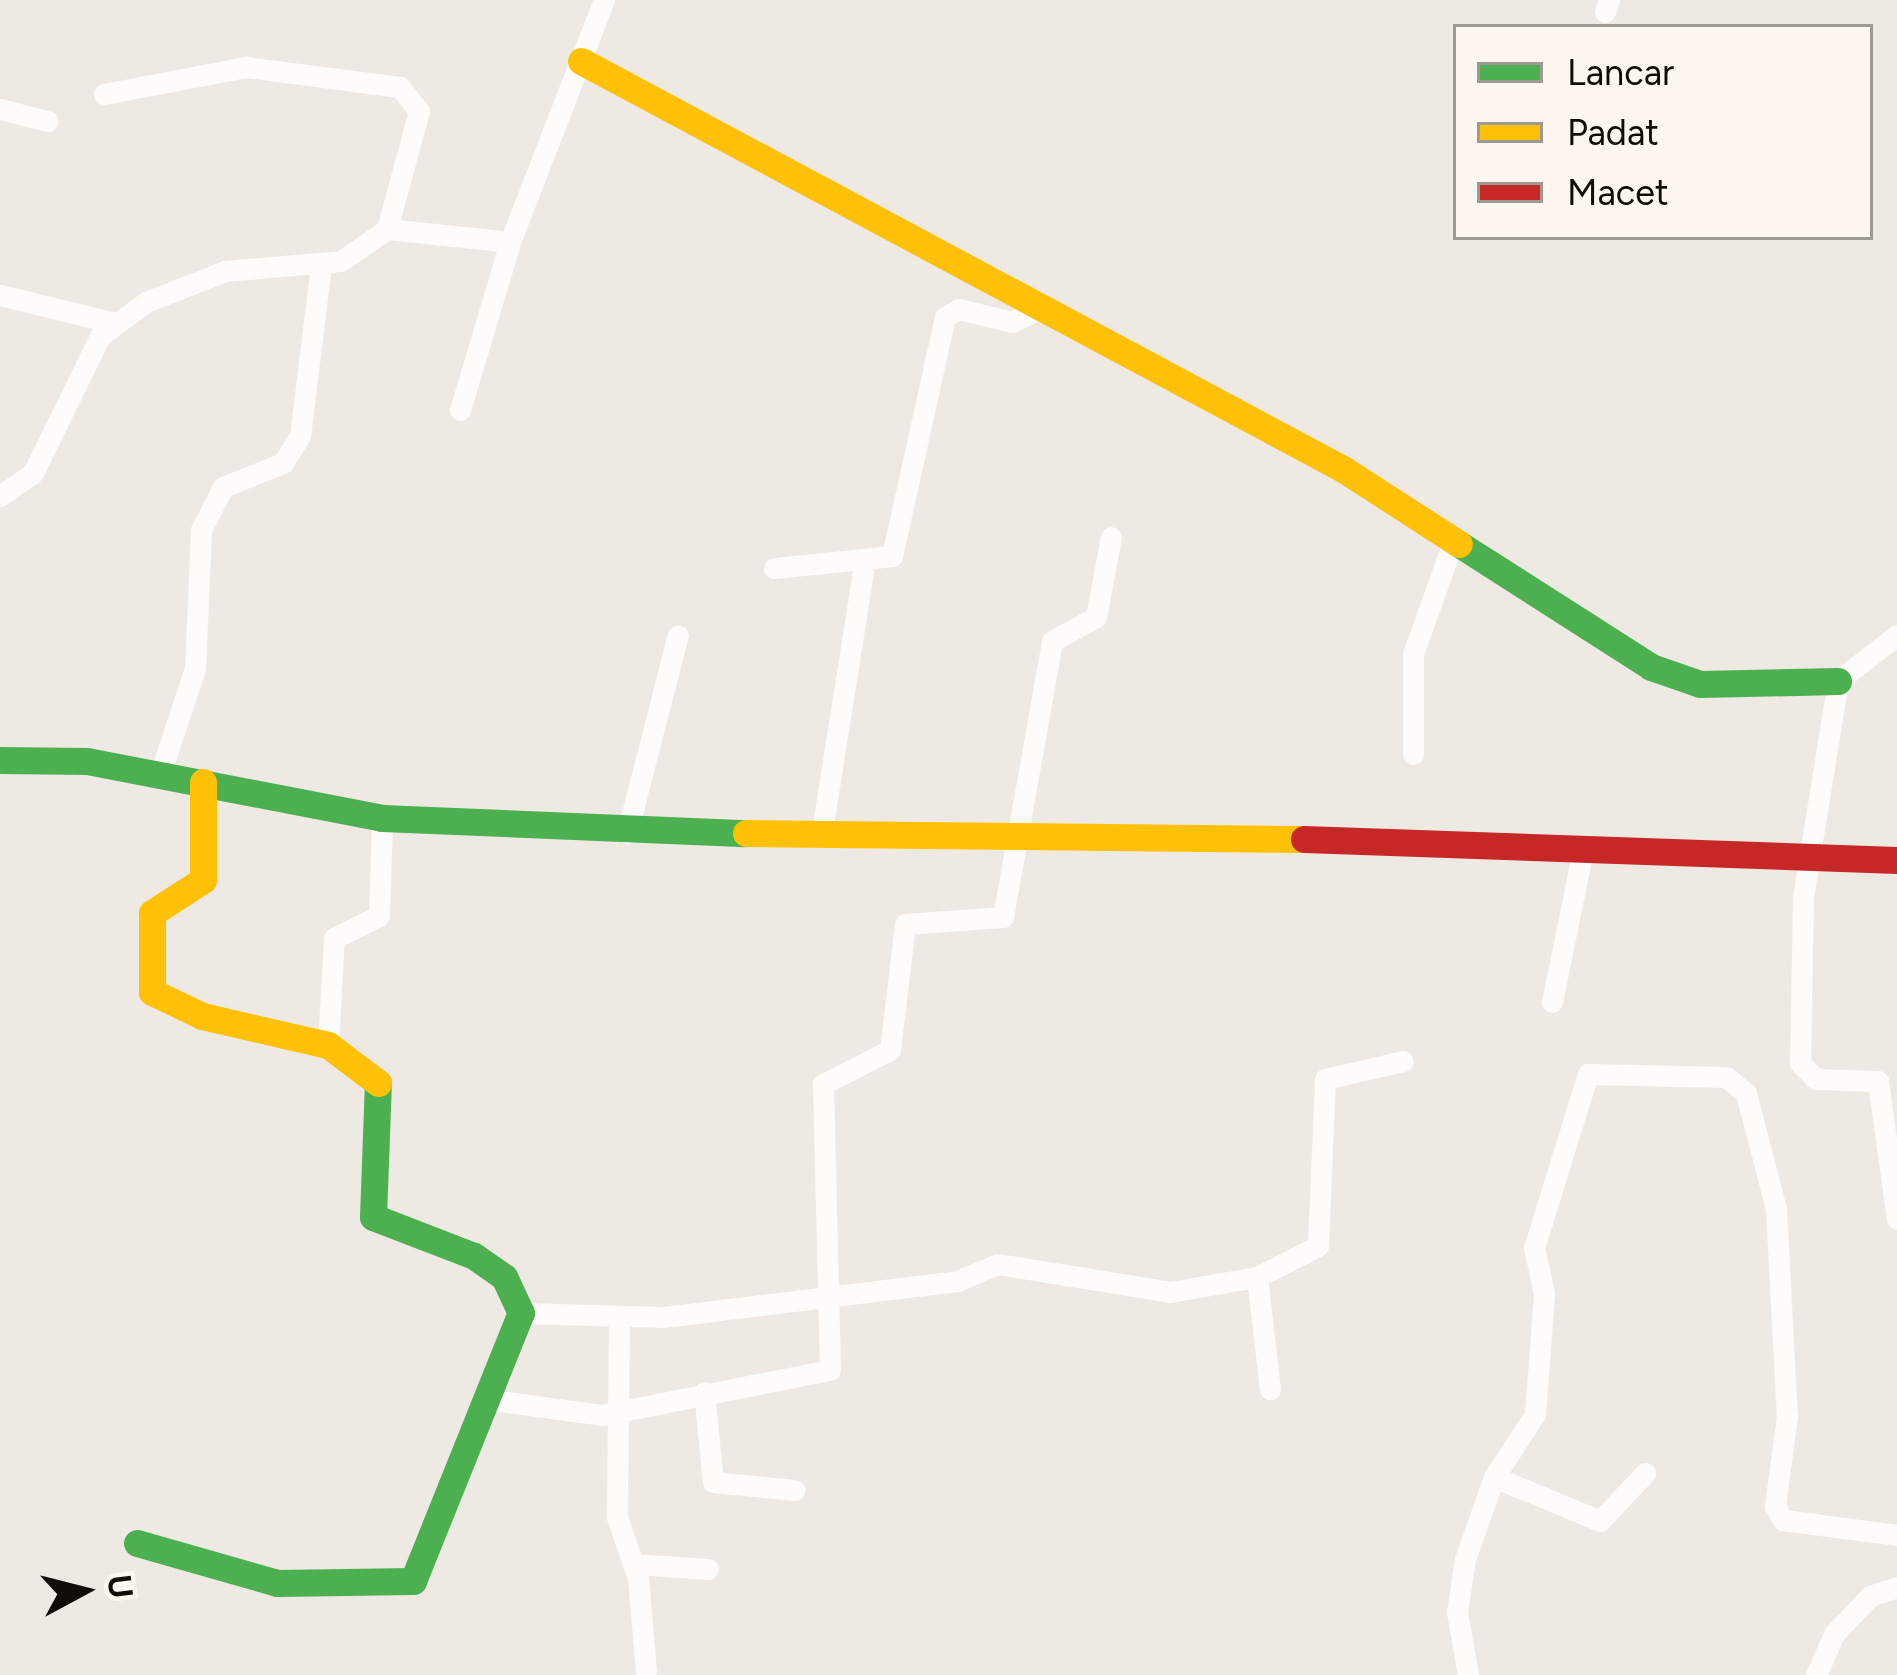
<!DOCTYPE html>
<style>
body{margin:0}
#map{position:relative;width:1897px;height:1675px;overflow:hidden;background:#efe9e3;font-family:Figtree,sans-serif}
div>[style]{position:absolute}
.street>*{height:21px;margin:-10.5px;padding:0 10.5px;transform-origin:10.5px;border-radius:10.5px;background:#fdfcfb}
.fast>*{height:27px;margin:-13.5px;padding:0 13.5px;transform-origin:13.5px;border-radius:13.5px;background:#4caf50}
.slow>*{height:27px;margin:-13.5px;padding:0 13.5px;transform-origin:13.5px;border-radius:13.5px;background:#ffc107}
.jam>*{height:27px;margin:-13.5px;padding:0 13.5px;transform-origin:13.5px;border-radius:13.5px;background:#c62828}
span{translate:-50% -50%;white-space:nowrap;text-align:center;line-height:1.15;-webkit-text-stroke:9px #fef7f0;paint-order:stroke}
.legend{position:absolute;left:1453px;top:24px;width:420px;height:216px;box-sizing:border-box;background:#fef7f0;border:3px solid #9f9994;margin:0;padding:15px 21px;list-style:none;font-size:36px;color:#100d09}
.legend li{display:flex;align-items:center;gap:24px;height:60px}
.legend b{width:60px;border:3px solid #9f9994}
.north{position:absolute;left:24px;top:1531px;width:120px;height:120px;-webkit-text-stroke:9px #fef7f0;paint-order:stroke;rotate:83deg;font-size:33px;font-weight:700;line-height:48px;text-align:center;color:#100d09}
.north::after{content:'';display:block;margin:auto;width:42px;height:54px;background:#100d09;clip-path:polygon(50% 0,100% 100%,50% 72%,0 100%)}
</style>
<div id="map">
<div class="street">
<div style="left:1605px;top:12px;width:13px;rotate:-72deg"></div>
<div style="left:104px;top:94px;width:145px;rotate:-10.8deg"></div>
<div style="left:246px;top:67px;width:155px;rotate:7.4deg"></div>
<div style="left:400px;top:87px;width:31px;rotate:52deg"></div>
<div style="left:419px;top:111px;width:122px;rotate:105.2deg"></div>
<div style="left:0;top:109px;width:49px;rotate:14.3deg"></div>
<div style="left:0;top:295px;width:114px;rotate:13.7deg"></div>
<div style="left:460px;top:410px;width:175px;rotate:-73.4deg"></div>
<div style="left:0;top:496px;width:40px;rotate:-34.9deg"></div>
<div style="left:33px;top:473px;width:153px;rotate:-63.9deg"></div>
<div style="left:100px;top:336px;width:57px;rotate:-36.5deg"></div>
<div style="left:146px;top:302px;width:85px;rotate:-21.4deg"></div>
<div style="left:225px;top:271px;width:116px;rotate:-4.9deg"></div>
<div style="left:341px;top:261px;width:56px;rotate:-34.8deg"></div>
<div style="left:387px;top:229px;width:124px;rotate:6deg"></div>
<div style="left:510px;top:242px;width:260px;rotate:-68.8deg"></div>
<div style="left:774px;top:568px;width:119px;rotate:-5.8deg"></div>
<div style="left:892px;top:556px;width:245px;rotate:-77.5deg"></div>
<div style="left:945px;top:317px;width:16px;rotate:-30deg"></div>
<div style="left:959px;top:309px;width:55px;rotate:13.8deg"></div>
<div style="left:1012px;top:322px;width:32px;rotate:-26deg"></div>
<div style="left:1897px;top:635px;width:75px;rotate:142.1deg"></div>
<div style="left:1838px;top:681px;width:220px;rotate:99.2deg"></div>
<div style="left:1803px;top:898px;width:165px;rotate:91deg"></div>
<div style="left:1800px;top:1063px;width:23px;rotate:45deg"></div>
<div style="left:1816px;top:1079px;width:62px;rotate:1.8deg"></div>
<div style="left:1878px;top:1081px;width:139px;rotate:82.2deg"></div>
<div style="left:1413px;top:754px;width:100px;rotate:-90deg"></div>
<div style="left:1413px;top:654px;width:124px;rotate:-70.3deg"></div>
<div style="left:160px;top:774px;width:111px;rotate:-71.6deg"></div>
<div style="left:195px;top:669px;width:139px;rotate:-87.5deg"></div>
<div style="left:201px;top:530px;width:48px;rotate:-62.9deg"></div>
<div style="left:223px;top:487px;width:65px;rotate:-21.8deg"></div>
<div style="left:283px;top:463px;width:32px;rotate:-58deg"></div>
<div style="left:300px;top:436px;width:171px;rotate:-83deg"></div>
<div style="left:627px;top:833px;width:204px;rotate:-75.6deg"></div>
<div style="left:821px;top:837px;width:273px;rotate:-81deg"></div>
<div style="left:1552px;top:1002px;width:155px;rotate:-78.5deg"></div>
<div style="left:328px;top:1045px;width:107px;rotate:-86.8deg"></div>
<div style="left:334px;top:938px;width:50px;rotate:-26.1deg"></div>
<div style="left:379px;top:916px;width:98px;rotate:-88.2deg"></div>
<div style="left:1257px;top:1277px;width:113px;rotate:83.4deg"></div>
<div style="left:521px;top:1313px;width:143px;rotate:1.6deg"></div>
<div style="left:664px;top:1317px;width:295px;rotate:-7deg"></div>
<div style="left:957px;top:1281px;width:44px;rotate:-22.5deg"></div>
<div style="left:998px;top:1264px;width:174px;rotate:9.2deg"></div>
<div style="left:1170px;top:1292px;width:88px;rotate:-9.8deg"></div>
<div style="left:1257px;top:1277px;width:68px;rotate:-26.9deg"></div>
<div style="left:1318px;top:1246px;width:167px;rotate:-87.6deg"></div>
<div style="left:1325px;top:1079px;width:80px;rotate:-13deg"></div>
<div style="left:619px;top:1320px;width:197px;rotate:90.6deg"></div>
<div style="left:617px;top:1517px;width:65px;rotate:71deg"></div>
<div style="left:638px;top:1578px;width:93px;rotate:85.1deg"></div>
<div style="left:704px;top:1392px;width:90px;rotate:84.3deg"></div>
<div style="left:713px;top:1482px;width:82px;rotate:5.6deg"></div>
<div style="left:484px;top:1399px;width:119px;rotate:7.7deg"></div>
<div style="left:602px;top:1415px;width:232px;rotate:-11.2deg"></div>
<div style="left:830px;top:1370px;width:286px;rotate:-91.4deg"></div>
<div style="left:823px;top:1084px;width:75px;rotate:-26.9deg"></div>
<div style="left:890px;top:1050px;width:127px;rotate:-83.2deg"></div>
<div style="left:905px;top:924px;width:98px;rotate:-4.1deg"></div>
<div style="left:1003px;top:917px;width:280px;rotate:-79.9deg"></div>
<div style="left:1052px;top:641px;width:50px;rotate:-28.6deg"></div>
<div style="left:1096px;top:617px;width:81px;rotate:-79.4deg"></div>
<div style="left:1494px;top:1477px;width:115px;rotate:22.5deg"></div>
<div style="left:1600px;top:1521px;width:66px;rotate:-46.8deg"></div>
<div style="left:635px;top:1564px;width:73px;rotate:3.9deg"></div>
<div style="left:1468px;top:1675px;width:64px;rotate:-99.9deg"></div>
<div style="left:1457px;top:1612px;width:54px;rotate:-81.4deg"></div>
<div style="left:1465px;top:1559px;width:87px;rotate:-70.5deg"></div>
<div style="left:1494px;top:1477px;width:75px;rotate:-56.9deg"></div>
<div style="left:1535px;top:1414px;width:121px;rotate:-85.7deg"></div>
<div style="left:1544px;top:1293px;width:46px;rotate:-102.5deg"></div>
<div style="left:1534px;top:1248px;width:182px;rotate:-72.8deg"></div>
<div style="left:1588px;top:1074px;width:138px;rotate:1.2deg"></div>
<div style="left:1726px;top:1077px;width:26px;rotate:39deg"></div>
<div style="left:1746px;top:1093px;width:120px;rotate:75.5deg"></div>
<div style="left:1776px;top:1209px;width:207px;rotate:87deg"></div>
<div style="left:1787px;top:1416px;width:91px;rotate:97.6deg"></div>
<div style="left:1775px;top:1506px;width:16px;rotate:60deg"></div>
<div style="left:1783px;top:1520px;width:115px;rotate:7.5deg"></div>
<div style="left:1816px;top:1675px;width:45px;rotate:-66.3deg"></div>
<div style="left:1834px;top:1634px;width:52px;rotate:-46.5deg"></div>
<div style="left:1870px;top:1596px;width:28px;rotate:-18deg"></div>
</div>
<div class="fast">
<div style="left:1459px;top:544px;width:228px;rotate:32.6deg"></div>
<div style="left:1651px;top:667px;width:52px;rotate:19.1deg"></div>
<div style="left:1700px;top:684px;width:138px;rotate:-1.2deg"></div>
<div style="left:0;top:760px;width:87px;rotate:0.7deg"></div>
<div style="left:87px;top:761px;width:300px;rotate:10.9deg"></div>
<div style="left:382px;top:818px;width:364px;rotate:2.4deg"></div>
<div style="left:137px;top:1543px;width:146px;rotate:15.9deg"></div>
<div style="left:277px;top:1583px;width:136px;rotate:-0.8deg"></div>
<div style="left:413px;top:1581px;width:289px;rotate:-68.1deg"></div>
<div style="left:521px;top:1313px;width:40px;rotate:-115deg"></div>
<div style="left:504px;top:1277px;width:37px;rotate:-145deg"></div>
<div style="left:474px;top:1256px;width:108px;rotate:-158.9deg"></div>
<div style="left:373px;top:1217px;width:134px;rotate:-87.9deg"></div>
</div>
<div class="slow">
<div style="left:581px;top:61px;width:864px;rotate:28.17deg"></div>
<div style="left:1343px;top:469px;width:138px;rotate:32.9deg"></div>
<div style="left:203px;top:782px;width:98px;rotate:90deg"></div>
<div style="left:203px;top:880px;width:61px;rotate:147.1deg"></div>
<div style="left:152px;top:913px;width:79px;rotate:90deg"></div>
<div style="left:152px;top:992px;width:55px;rotate:25.6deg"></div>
<div style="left:202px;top:1016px;width:129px;rotate:13deg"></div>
<div style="left:328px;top:1045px;width:63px;rotate:37.2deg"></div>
<div style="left:746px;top:833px;width:558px;rotate:0.62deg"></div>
</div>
<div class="jam">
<div style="left:1304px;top:839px;width:593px;rotate:2.03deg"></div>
</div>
<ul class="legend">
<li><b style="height:15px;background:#4caf50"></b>Lancar</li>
<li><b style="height:15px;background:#ffc107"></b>Padat</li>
<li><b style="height:15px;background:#c62828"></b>Macet</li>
</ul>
<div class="north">U</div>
</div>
